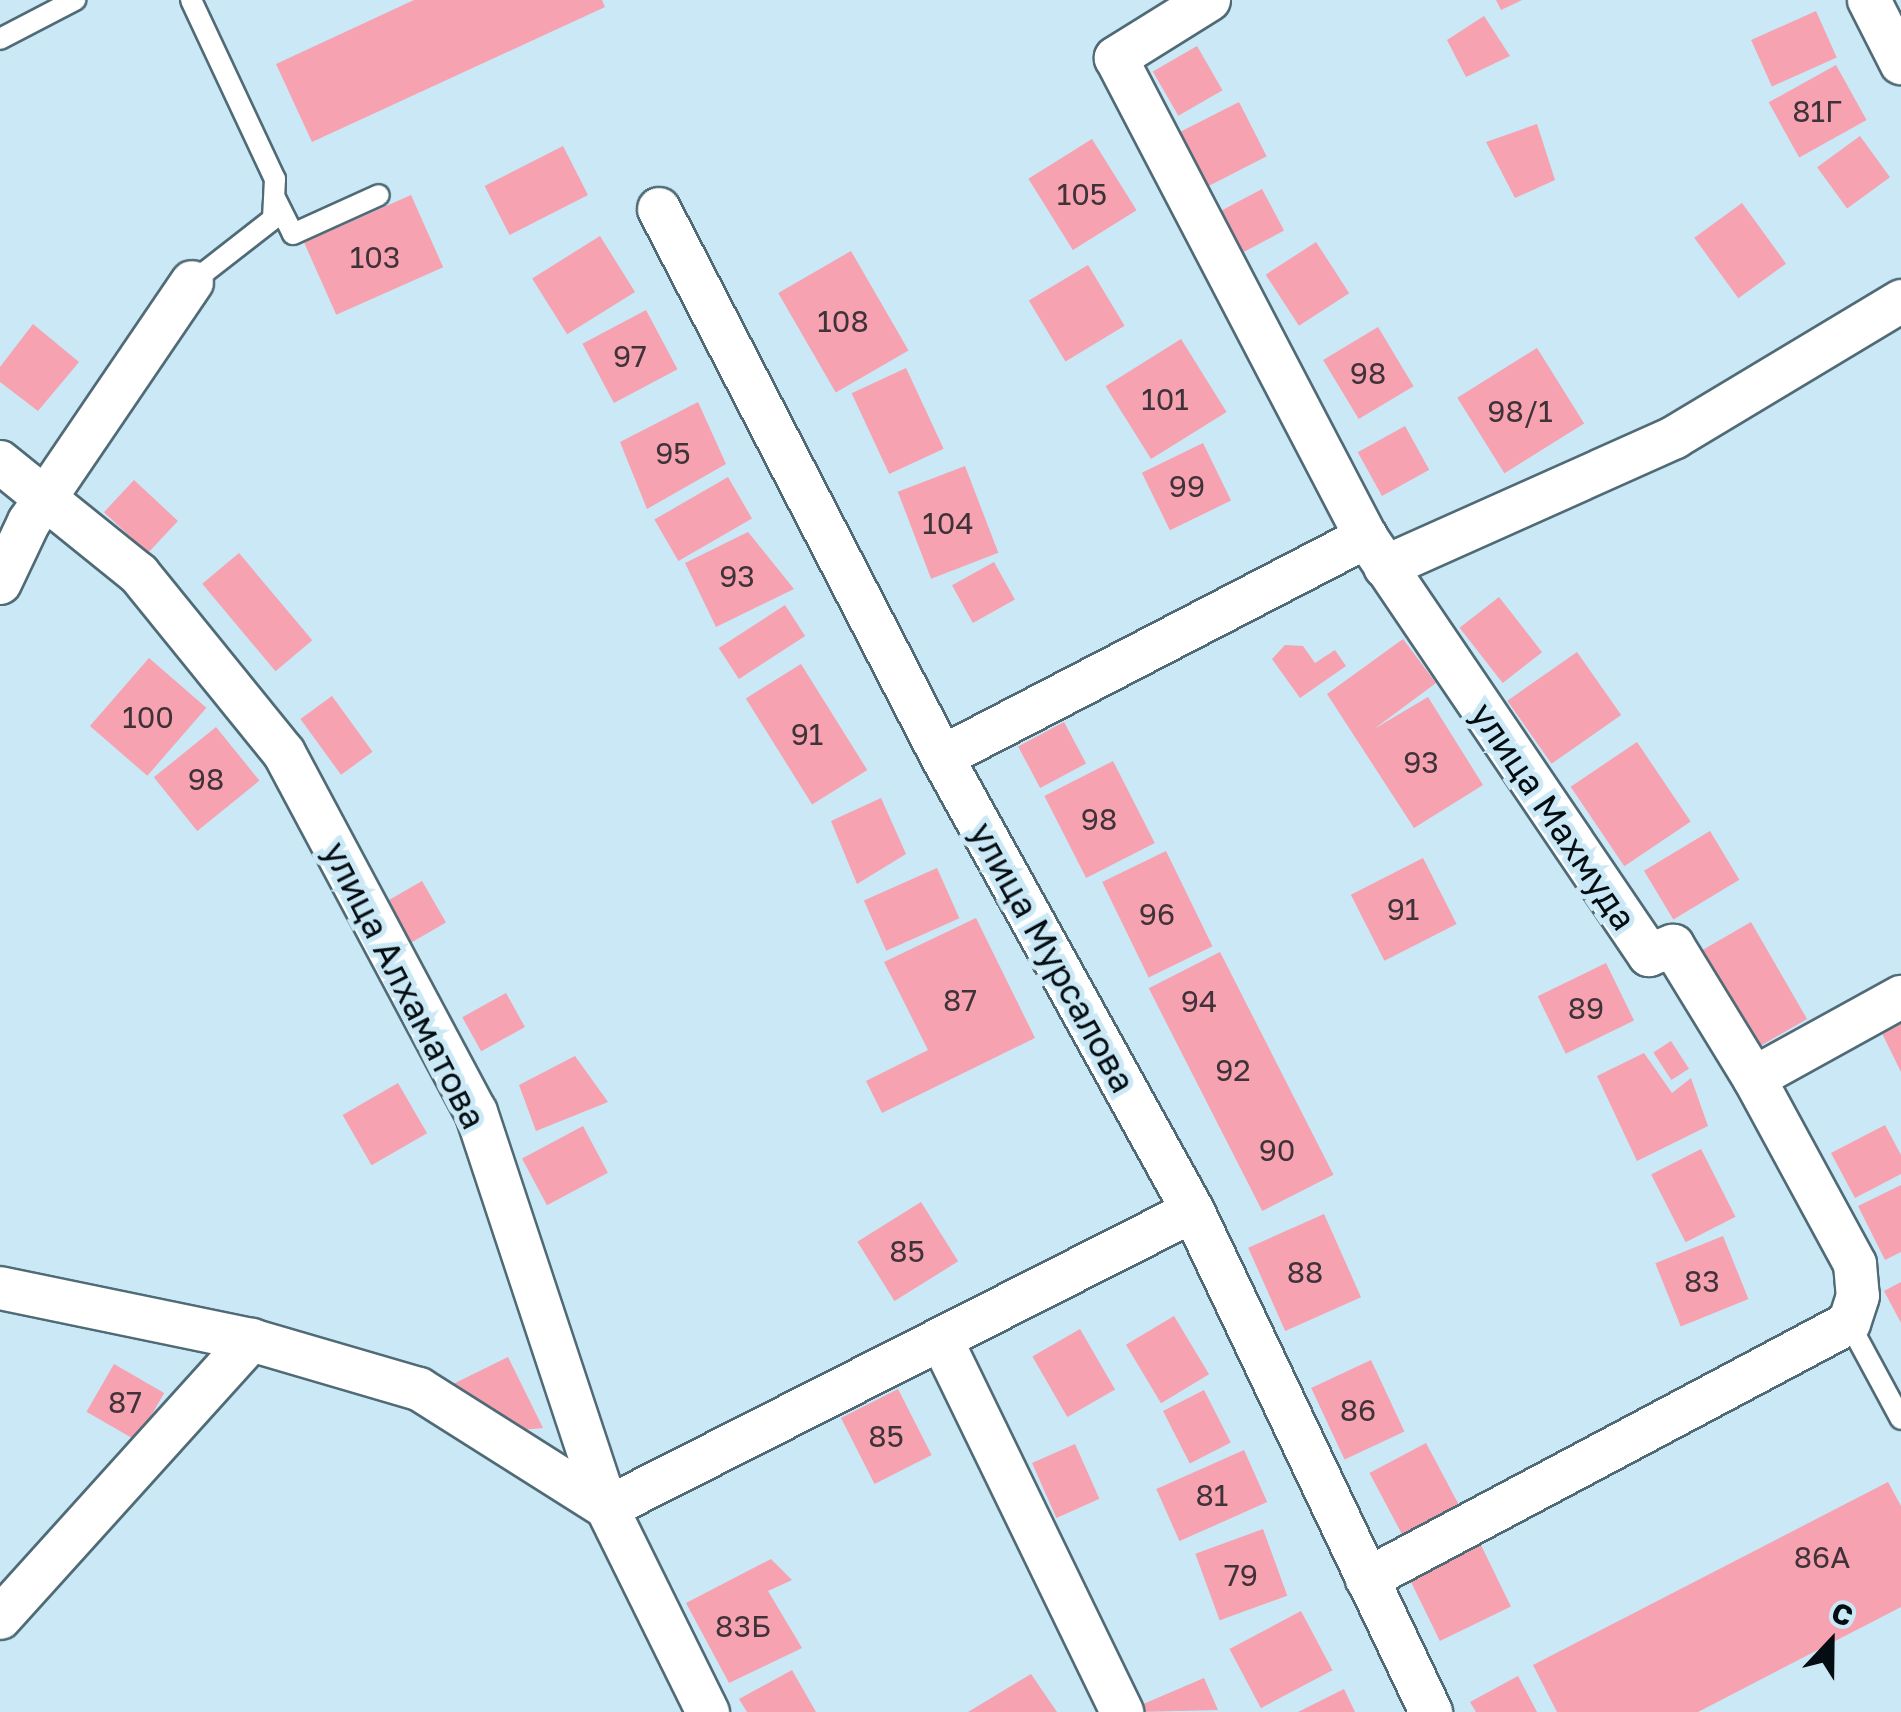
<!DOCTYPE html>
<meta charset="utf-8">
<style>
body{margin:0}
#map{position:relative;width:1901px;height:1712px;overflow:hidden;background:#cae8f5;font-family:"Golos Text",sans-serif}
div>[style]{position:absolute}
.building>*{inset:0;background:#f6a2b1;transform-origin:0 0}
.roads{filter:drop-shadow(2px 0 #506b76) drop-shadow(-2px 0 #506b76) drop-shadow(0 2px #506b76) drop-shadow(0 -2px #506b76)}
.service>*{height:20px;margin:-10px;padding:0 10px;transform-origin:10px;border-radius:10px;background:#fff}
.minor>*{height:42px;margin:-21px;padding:0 21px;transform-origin:21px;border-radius:21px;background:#fff}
span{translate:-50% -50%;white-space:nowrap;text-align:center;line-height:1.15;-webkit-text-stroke:10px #cae8f5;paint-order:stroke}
.number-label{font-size:30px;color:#403239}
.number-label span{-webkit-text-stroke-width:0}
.street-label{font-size:35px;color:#040d11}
.north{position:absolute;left:1781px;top:1592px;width:100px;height:100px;-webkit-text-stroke:8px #cae8f5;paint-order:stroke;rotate:22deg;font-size:28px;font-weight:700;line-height:40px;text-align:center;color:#040d11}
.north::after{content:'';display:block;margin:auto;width:35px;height:45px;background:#040d11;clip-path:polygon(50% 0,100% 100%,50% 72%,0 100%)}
</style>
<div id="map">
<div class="building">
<div style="clip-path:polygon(414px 0,602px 0,605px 7px,312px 142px,276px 64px)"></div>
<div style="clip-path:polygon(1496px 0,1522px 0,1501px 10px)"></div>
<div style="left:1816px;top:11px;width:51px;height:71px;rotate:66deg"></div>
<div style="clip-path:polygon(1484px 16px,1510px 56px,1466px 77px,1447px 40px)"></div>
<div style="left:1197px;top:46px;width:51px;height:51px;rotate:60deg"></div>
<div style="left:1836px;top:65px;width:63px;height:77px;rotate:61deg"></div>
<div style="left:1239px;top:102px;width:61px;height:69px;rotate:63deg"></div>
<div style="clip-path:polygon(1537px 124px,1555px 180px,1515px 198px,1486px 142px)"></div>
<div style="left:1860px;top:136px;width:51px;height:53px;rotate:54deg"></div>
<div style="left:1092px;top:139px;width:84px;height:75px;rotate:58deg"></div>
<div style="left:563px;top:146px;width:55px;height:88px;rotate:63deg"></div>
<div style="left:1262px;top:189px;width:47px;height:55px;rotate:62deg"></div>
<div style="left:411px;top:195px;width:79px;height:117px;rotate:66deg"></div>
<div style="left:1742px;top:203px;width:75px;height:59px;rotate:54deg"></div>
<div style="left:600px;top:236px;width:66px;height:80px;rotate:58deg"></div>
<div style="left:1316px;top:242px;width:61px;height:60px;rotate:57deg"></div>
<div style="left:851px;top:251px;width:115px;height:84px;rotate:60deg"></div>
<div style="left:1088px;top:265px;width:71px;height:69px;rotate:59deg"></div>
<div style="left:646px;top:310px;width:67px;height:72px;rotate:62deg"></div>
<div style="clip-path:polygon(33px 324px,79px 362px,38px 411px,0 382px,0 367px)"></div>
<div style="left:1378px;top:327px;width:69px;height:64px;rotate:59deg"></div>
<div style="left:1181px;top:339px;width:86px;height:89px;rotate:58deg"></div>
<div style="left:1537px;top:348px;width:89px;height:94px;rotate:58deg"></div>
<div style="left:906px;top:368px;width:89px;height:60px;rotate:65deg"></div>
<div style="clip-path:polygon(698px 402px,726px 464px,647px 509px,620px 442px)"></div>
<div style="left:1405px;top:426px;width:50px;height:54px;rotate:61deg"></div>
<div style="left:1203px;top:443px;width:64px;height:68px;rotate:64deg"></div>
<div style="left:965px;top:466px;width:93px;height:72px;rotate:69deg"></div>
<div style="left:728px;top:477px;width:48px;height:85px;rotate:60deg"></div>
<div style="left:134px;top:480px;width:60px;height:44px;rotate:43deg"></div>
<div style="clip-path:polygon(748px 532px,794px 589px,716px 627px,685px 563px)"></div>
<div style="left:239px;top:553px;width:114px;height:48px;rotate:50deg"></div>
<div style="left:994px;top:562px;width:43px;height:48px;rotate:61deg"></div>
<div style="left:1499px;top:597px;width:70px;height:50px;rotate:52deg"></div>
<div style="left:785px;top:605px;width:37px;height:79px;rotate:57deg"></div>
<div style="clip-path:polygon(1403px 639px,1436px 683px,1374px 729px,1428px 697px,1483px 785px,1414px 828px,1327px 694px)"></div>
<div style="clip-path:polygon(1285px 645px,1303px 646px,1315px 663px,1335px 650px,1346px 666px,1300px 698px,1272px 659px)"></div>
<div style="left:1577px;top:652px;width:77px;height:85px;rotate:55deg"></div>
<div style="left:149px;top:658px;width:76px;height:90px;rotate:41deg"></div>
<div style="left:801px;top:664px;width:125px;height:65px;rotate:58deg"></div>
<div style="left:332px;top:696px;width:69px;height:39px;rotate:54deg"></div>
<div style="left:1064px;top:722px;width:47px;height:52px;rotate:62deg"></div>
<div style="left:216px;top:727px;width:69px;height:80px;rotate:51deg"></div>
<div style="left:1637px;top:742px;width:96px;height:80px;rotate:56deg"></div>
<div style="left:1113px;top:761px;width:92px;height:77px;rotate:63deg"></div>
<div style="clip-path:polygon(881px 798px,906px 854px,857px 884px,831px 821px)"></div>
<div style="left:1710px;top:831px;width:57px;height:77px;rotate:59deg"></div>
<div style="left:1166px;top:851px;width:106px;height:71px;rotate:64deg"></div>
<div style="left:1423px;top:858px;width:74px;height:81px;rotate:63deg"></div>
<div style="left:937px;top:868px;width:55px;height:80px;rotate:66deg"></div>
<div style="left:422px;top:881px;width:48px;height:40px;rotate:60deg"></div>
<div style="clip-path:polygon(976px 918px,1035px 1038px,882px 1113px,866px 1081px,928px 1050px,884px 962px)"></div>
<div style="left:1751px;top:922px;width:112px;height:60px;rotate:60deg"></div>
<div style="left:1220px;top:952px;width:250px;height:80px;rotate:63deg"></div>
<div style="left:1606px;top:963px;width:64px;height:76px;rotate:64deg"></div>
<div style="left:506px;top:993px;width:39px;height:50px;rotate:61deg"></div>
<div style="clip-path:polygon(1901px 1006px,1901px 1072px,1875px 1019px)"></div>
<div style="left:1671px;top:1041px;width:33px;height:21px;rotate:57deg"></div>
<div style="clip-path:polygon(1644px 1053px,1672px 1093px,1691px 1078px,1708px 1126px,1637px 1161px,1597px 1076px)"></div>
<div style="clip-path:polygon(575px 1056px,608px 1102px,536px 1131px,519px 1085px)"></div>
<div style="left:398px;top:1083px;width:58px;height:64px;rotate:60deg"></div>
<div style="clip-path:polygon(1885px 1125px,1901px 1155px,1901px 1174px,1855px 1198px,1831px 1153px)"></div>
<div style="left:583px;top:1126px;width:53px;height:69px;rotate:62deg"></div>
<div style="left:1701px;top:1149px;width:76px;height:56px;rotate:63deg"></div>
<div style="clip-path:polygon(1901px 1185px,1901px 1252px,1885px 1260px,1858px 1206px)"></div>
<div style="left:921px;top:1202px;width:70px;height:75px;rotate:58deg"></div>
<div style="left:1324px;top:1214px;width:91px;height:83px;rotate:66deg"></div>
<div style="left:1723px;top:1236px;width:68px;height:73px;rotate:68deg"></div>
<div style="clip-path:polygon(1901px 1282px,1901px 1323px,1884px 1291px)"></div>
<div style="left:1174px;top:1316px;width:68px;height:56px;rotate:59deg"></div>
<div style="left:1080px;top:1329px;width:70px;height:55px;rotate:60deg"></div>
<div style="clip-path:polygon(508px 1357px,543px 1428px,501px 1432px,447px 1387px)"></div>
<div style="left:1371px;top:1360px;width:79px;height:66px;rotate:65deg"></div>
<div style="left:114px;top:1364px;width:58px;height:55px;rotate:30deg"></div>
<div style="left:898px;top:1389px;width:74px;height:64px;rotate:63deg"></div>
<div style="left:1204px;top:1390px;width:59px;height:46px;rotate:63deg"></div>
<div style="left:1426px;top:1443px;width:73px;height:64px;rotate:62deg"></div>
<div style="left:1075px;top:1444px;width:60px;height:47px;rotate:66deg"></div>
<div style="left:1244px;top:1450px;width:57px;height:96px;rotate:66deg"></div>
<div style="clip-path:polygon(1888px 1482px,1901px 1506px,1901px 1607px,1698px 1712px,1557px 1712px,1533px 1665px)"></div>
<div style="left:1263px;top:1529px;width:71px;height:72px;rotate:70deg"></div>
<div style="left:1478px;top:1539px;width:75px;height:79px;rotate:64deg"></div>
<div style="clip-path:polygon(771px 1559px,792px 1580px,768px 1591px,802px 1648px,729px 1683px,686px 1603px)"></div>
<div style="left:1301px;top:1611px;width:67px;height:81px;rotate:62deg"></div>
<div style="clip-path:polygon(792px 1670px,816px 1712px,747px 1712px,739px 1699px)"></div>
<div style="clip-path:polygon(1031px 1674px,1057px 1712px,968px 1712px)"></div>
<div style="clip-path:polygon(1518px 1676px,1537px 1712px,1476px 1712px,1470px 1702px)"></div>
<div style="clip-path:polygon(1204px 1678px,1218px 1710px,1136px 1712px,1134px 1708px)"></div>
<div style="clip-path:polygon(1344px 1689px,1355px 1712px,1298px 1712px)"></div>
</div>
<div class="roads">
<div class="service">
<div style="left:191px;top:0;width:198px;rotate:64.9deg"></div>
<div style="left:275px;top:179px;width:40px;rotate:92.9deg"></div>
<div style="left:273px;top:219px;width:103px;rotate:142.1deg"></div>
<div style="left:0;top:39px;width:85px;rotate:-27.5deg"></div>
<div style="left:275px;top:198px;width:40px;rotate:63.4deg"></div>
<div style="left:293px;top:234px;width:94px;rotate:-24.4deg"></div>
<div style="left:1849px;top:1323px;width:109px;rotate:61.6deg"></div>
</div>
<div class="minor">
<div style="left:1209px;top:0;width:110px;rotate:148.1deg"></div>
<div style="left:1116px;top:58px;width:540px;rotate:62.44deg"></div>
<div style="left:1366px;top:537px;width:505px;rotate:55.9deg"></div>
<div style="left:1649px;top:955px;width:26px;rotate:-21deg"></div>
<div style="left:1673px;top:946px;width:155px;rotate:58.5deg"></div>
<div style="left:1754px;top:1078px;width:212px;rotate:61.5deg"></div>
<div style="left:1855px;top:1264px;width:32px;rotate:85deg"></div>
<div style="left:1858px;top:1296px;width:28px;rotate:108deg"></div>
<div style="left:1849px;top:1323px;width:546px;rotate:152.03deg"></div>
<div style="left:1869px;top:0;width:71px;rotate:63.1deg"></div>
<div style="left:659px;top:209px;width:617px;rotate:62.69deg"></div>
<div style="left:942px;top:757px;width:519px;rotate:61.06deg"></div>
<div style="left:1193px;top:1211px;width:555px;rotate:64.59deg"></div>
<div style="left:0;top:462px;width:179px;rotate:38.9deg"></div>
<div style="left:139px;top:574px;width:230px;rotate:51deg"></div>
<div style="left:284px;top:753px;width:407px;rotate:61.9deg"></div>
<div style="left:476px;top:1112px;width:417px;rotate:71.7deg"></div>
<div style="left:607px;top:1508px;width:228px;rotate:63.7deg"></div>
<div style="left:1385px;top:567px;width:318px;rotate:-24.1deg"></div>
<div style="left:1675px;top:437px;width:264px;rotate:-31deg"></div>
<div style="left:0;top:583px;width:68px;rotate:-64.6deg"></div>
<div style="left:29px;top:522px;width:290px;rotate:-55.8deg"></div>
<div style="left:942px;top:757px;width:478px;rotate:-27.4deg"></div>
<div style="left:1754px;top:1078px;width:168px;rotate:-28.9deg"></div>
<div style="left:0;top:1288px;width:256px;rotate:11.7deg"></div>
<div style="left:251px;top:1340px;width:175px;rotate:16.3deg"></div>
<div style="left:419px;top:1389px;width:222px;rotate:32.3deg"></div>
<div style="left:607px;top:1508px;width:657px;rotate:-26.88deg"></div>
<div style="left:941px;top:1339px;width:415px;rotate:64.1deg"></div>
<div style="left:0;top:1618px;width:375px;rotate:-47.9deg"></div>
</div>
</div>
<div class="number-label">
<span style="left:1817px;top:111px">81Г</span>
<span style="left:1082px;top:194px">105</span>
<span style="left:375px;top:257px">103</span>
<span style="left:843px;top:321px">108</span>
<span style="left:630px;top:356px">97</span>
<span style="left:1368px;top:373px">98</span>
<span style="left:1165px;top:399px">101</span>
<span style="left:1520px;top:411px">98/1</span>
<span style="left:673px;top:453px">95</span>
<span style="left:1187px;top:486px">99</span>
<span style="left:948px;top:523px">104</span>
<span style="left:737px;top:576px">93</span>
<span style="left:148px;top:717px">100</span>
<span style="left:807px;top:734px">91</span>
<span style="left:1421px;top:762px">93</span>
<span style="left:206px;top:779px">98</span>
<span style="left:1099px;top:819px">98</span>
<span style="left:1403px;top:909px">91</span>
<span style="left:1157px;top:914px">96</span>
<span style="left:960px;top:1000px">87</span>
<span style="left:1199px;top:1001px">94</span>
<span style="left:1586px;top:1008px">89</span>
<span style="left:1233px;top:1070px">92</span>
<span style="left:1277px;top:1150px">90</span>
<span style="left:907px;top:1251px">85</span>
<span style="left:1305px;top:1272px">88</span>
<span style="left:1702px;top:1281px">83</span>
<span style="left:125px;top:1402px">87</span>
<span style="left:1358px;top:1410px">86</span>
<span style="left:886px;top:1436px">85</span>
<span style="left:1212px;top:1495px">81</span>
<span style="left:1822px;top:1557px">86А</span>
<span style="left:1241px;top:1575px">79</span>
<span style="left:743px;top:1626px">83Б</span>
</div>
<div class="street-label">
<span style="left:1554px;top:816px;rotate:56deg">улица Махмуда</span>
<span style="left:1053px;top:957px;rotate:61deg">улица Мурсалова</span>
<span style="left:405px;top:985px;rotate:63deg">улица Алхаматова</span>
</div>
<div class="north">С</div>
</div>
